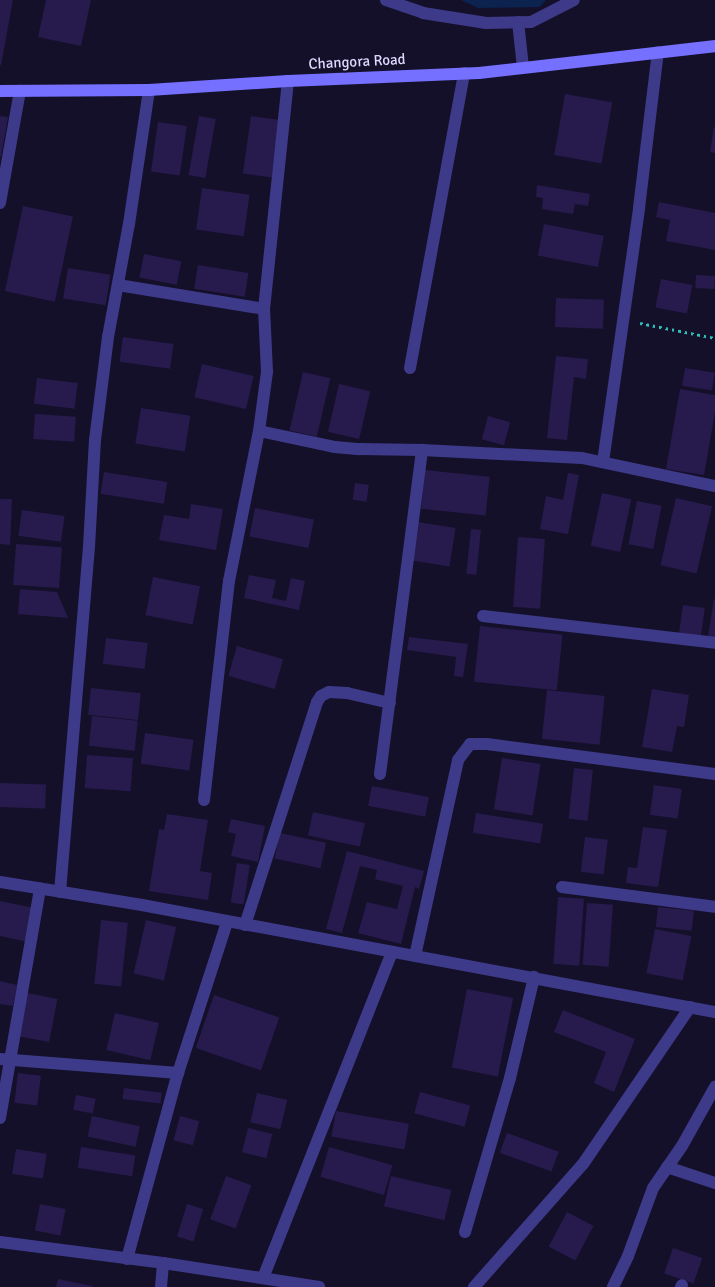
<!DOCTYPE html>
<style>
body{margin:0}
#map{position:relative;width:715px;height:1287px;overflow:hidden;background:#15102a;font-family:Signika,sans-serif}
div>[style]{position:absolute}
.water>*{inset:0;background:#0b234e}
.building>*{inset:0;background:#261b4c;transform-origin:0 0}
.path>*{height:3px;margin-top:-1.5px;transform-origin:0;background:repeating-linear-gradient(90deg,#2dbfb8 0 2.5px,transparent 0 6.5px)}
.street>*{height:12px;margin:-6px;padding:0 6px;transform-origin:6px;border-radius:6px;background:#3e3a8a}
.secondary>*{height:12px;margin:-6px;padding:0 6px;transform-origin:6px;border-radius:6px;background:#7570ff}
span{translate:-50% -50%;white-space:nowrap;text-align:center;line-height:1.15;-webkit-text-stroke:4px #15102a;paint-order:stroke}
.street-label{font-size:15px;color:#ded9ff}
</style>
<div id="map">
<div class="water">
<div style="clip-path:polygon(461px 0,546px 0,540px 7px,478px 8px)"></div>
</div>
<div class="building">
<div style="clip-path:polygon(0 0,13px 0,1px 65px,0 65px)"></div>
<div style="clip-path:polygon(46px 0,91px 0,81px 46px,38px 37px)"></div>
<div style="left:565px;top:94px;width:48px;height:62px;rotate:10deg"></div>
<div style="clip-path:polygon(0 116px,8px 117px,1px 157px,0 157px)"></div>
<div style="left:199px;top:116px;width:17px;height:60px;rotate:10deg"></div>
<div style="left:251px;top:116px;width:29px;height:58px;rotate:8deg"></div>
<div style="left:158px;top:122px;width:29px;height:50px;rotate:8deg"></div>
<div style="clip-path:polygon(714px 127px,715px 127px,715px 153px,710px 152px)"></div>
<div style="clip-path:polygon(537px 185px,590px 194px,588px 206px,575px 204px,573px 214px,542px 209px,543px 198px,536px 197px)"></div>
<div style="left:202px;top:188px;width:48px;height:42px;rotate:8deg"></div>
<div style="clip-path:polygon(659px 202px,715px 213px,715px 250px,666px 241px,670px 220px,656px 217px)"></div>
<div style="left:23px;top:206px;width:51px;height:87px;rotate:12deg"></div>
<div style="left:544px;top:224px;width:61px;height:32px;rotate:11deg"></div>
<div style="left:144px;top:254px;width:38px;height:24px;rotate:11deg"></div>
<div style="left:198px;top:265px;width:51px;height:24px;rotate:9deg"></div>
<div style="left:68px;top:268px;width:43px;height:31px;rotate:9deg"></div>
<div style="left:696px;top:275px;width:19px;height:13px;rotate:3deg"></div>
<div style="left:661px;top:279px;width:32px;height:29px;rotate:11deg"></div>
<div style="left:556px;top:298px;width:48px;height:29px;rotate:2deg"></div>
<div style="left:123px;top:337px;width:51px;height:25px;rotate:8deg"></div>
<div style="clip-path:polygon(556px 356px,588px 359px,586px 379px,574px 377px,567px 440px,547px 438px)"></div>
<div style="left:202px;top:364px;width:53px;height:34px;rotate:13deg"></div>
<div style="left:685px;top:368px;width:30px;height:18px;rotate:9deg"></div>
<div style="left:303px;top:372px;width:28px;height:60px;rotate:13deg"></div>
<div style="left:37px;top:378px;width:41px;height:26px;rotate:7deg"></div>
<div style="left:339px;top:384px;width:32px;height:49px;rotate:13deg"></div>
<div style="clip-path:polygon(680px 389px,715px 395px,715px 412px,704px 475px,666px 469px)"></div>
<div style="left:141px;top:408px;width:50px;height:36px;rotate:9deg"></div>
<div style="left:35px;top:414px;width:41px;height:25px;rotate:4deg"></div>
<div style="left:488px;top:416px;width:23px;height:24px;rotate:15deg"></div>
<div style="left:425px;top:470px;width:65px;height:39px;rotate:6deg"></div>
<div style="left:104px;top:472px;width:64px;height:22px;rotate:9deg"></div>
<div style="clip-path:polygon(568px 473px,579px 475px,568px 534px,540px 529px,546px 496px,563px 500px)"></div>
<div style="left:355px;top:483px;width:14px;height:17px;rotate:8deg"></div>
<div style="left:602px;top:493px;width:30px;height:54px;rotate:12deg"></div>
<div style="left:676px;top:498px;width:37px;height:69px;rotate:13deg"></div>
<div style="clip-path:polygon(0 499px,12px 499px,10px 545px,0 544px)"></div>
<div style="left:637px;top:501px;width:25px;height:44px;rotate:11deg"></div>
<div style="clip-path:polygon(191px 504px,223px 509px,216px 550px,159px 540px,164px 515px,189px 519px)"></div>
<div style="left:255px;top:508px;width:60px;height:29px;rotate:11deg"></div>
<div style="left:22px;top:510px;width:43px;height:26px;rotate:8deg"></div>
<div style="left:418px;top:522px;width:38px;height:39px;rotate:9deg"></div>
<div style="left:471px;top:529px;width:10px;height:45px;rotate:6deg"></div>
<div style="left:518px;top:537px;width:27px;height:70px;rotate:4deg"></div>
<div style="left:16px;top:544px;width:46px;height:41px;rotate:4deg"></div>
<div style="clip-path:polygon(249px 575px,276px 580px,272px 598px,286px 601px,291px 578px,305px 581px,299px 610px,244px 598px)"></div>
<div style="left:153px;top:577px;width:48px;height:39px;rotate:11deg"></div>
<div style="clip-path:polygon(20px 589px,57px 592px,68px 618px,18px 614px)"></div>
<div style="clip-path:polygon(714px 599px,715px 599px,715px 638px,708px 637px)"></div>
<div style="left:683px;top:605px;width:22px;height:33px;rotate:8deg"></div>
<div style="left:480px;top:626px;width:83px;height:56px;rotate:6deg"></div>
<div style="clip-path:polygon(409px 637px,468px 644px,463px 677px,454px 676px,456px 657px,407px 650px)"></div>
<div style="left:106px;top:638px;width:42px;height:26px;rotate:7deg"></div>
<div style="left:237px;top:646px;width:48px;height:31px;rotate:16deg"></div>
<div style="left:91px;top:688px;width:50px;height:27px;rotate:6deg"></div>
<div style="clip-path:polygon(652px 689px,689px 695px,684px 727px,677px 726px,672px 752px,642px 747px)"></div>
<div style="left:547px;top:690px;width:58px;height:49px;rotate:6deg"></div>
<div style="left:92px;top:716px;width:46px;height:30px;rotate:6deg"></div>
<div style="left:145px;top:733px;width:49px;height:31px;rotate:8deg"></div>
<div style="left:87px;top:755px;width:46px;height:33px;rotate:4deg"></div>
<div style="left:502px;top:758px;width:39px;height:52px;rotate:9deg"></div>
<div style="left:574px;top:768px;width:19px;height:51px;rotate:6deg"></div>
<div style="left:0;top:783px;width:46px;height:24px;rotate:2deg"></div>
<div style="left:654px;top:785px;width:28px;height:30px;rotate:8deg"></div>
<div style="left:372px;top:786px;width:58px;height:20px;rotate:11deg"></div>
<div style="left:313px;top:812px;width:53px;height:24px;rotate:12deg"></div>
<div style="left:476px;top:813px;width:68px;height:20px;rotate:9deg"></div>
<div style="clip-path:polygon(167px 814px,208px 820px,200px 871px,212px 873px,208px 900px,149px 891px,159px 829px,164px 830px)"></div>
<div style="clip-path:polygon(231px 819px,265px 826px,258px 862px,231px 856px,236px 834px,228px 832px)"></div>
<div style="clip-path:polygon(643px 827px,667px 830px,658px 887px,626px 883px,628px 867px,637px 868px)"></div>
<div style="left:280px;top:833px;width:47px;height:26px;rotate:12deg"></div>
<div style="left:585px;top:837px;width:23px;height:35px;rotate:7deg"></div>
<div style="clip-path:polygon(347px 851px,424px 871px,419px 889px,415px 887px,401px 944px,358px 933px,367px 902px,397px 909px,403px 886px,375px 879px,377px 870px,360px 866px,342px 933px,326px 929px)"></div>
<div style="left:237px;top:863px;width:13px;height:40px;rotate:9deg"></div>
<div style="left:558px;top:897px;width:26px;height:67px;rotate:4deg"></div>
<div style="clip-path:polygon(0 901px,34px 908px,28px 942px,0 936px)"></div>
<div style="left:587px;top:903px;width:26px;height:62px;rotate:4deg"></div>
<div style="left:658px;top:907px;width:36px;height:20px;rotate:6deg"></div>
<div style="left:101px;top:920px;width:27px;height:64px;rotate:6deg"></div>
<div style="left:146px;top:920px;width:31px;height:55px;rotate:13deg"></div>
<div style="left:655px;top:929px;width:37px;height:45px;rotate:11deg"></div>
<div style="clip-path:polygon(0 981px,17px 985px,13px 1006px,0 1004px)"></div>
<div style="left:467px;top:989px;width:47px;height:80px;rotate:11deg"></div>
<div style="left:27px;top:993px;width:31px;height:44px;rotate:11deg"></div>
<div style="left:214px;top:995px;width:69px;height:56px;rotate:19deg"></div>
<div style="clip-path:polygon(563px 1010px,635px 1039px,614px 1092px,594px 1083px,606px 1052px,554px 1032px)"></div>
<div style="left:115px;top:1013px;width:45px;height:38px;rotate:13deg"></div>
<div style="left:18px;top:1073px;width:23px;height:30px;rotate:7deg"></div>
<div style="left:124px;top:1088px;width:38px;height:11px;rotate:7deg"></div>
<div style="left:420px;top:1092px;width:52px;height:22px;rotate:15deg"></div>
<div style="left:257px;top:1093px;width:31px;height:30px;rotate:13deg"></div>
<div style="left:76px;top:1095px;width:20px;height:15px;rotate:11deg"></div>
<div style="left:336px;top:1111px;width:74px;height:26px;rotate:10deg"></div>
<div style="left:92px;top:1116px;width:49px;height:21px;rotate:12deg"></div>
<div style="left:180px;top:1116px;width:20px;height:25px;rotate:15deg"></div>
<div style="left:248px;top:1128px;width:25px;height:25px;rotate:14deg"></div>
<div style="left:507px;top:1133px;width:55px;height:21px;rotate:20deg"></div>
<div style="left:81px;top:1147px;width:55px;height:21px;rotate:9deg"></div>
<div style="left:329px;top:1147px;width:66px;height:31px;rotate:16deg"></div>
<div style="left:16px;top:1149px;width:31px;height:25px;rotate:9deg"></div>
<div style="left:226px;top:1176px;width:27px;height:46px;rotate:20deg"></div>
<div style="left:391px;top:1176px;width:62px;height:31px;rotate:13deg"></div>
<div style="left:40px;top:1204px;width:26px;height:27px;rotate:11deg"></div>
<div style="left:187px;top:1204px;width:17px;height:34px;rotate:17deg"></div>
<div style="left:567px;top:1212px;width:30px;height:39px;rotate:28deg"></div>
<div style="left:673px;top:1248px;width:31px;height:27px;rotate:19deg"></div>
<div style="clip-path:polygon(58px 1279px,92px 1286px,92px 1287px,56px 1287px)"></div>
</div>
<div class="path">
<div style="left:640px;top:323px;width:76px;rotate:11.3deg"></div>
</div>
<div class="street">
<div style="left:386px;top:0;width:39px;rotate:19deg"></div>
<div style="left:423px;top:13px;width:64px;rotate:9deg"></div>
<div style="left:486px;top:23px;width:45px;rotate:-1.3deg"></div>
<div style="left:531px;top:22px;width:48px;rotate:-27.1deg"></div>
<div style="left:518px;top:22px;width:45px;rotate:83.7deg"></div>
<div style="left:0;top:203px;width:114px;rotate:-79.9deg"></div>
<div style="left:118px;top:285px;width:148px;rotate:9.3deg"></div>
<div style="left:410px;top:368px;width:300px;rotate:-79.6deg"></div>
<div style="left:259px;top:431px;width:78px;rotate:11.9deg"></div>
<div style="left:335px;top:447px;width:25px;rotate:5deg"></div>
<div style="left:360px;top:449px;width:62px;rotate:0.9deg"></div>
<div style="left:422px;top:450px;width:160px;rotate:2.9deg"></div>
<div style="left:582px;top:458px;width:136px;rotate:11.9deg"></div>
<div style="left:603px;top:462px;width:257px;rotate:-81.9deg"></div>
<div style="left:639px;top:208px;width:157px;rotate:-83.1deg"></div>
<div style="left:483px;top:616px;width:234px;rotate:6.6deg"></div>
<div style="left:380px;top:774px;width:327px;rotate:-82.6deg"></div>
<div style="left:204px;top:800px;width:220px;rotate:-83.5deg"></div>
<div style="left:229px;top:581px;width:153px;rotate:-78.7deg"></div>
<div style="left:259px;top:431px;width:60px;rotate:-82.3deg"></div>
<div style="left:267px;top:372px;width:63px;rotate:-92.7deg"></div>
<div style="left:264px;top:309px;width:229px;rotate:-84deg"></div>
<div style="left:0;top:882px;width:144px;rotate:9.2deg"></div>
<div style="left:142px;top:905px;width:583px;rotate:10.58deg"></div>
<div style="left:562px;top:887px;width:154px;rotate:7.4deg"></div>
<div style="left:60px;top:892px;width:346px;rotate:-85.2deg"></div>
<div style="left:89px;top:547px;width:107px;rotate:-86.8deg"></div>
<div style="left:95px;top:440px;width:104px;rotate:-82.8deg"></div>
<div style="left:108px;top:337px;width:115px;rotate:-79.5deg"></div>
<div style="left:129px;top:224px;width:135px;rotate:-81.5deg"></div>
<div style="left:245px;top:925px;width:234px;rotate:-72.1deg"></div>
<div style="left:317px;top:702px;width:7px;rotate:-56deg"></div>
<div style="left:321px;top:696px;width:9px;rotate:-27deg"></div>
<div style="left:329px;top:692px;width:18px;rotate:3deg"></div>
<div style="left:347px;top:693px;width:44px;rotate:13.1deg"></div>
<div style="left:415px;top:956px;width:201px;rotate:-77.6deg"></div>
<div style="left:458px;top:760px;width:20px;rotate:-53deg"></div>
<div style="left:470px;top:744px;width:17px"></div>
<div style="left:487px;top:744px;width:230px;rotate:7.5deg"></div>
<div style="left:0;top:1059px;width:179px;rotate:4.5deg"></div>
<div style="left:0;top:1118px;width:233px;rotate:-80.1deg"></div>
<div style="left:667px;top:1167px;width:51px;rotate:18.4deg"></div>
<div style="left:465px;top:1232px;width:160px;rotate:-73.7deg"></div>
<div style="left:510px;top:1078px;width:104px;rotate:-76.6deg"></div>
<div style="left:0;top:1242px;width:164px;rotate:7.3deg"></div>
<div style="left:163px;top:1263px;width:158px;rotate:8.7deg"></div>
<div style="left:127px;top:1259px;width:193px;rotate:-74.7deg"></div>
<div style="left:178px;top:1073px;width:159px;rotate:-72deg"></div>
<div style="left:263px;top:1278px;width:351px;rotate:-68.4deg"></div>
<div style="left:161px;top:1287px;width:24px;rotate:-85deg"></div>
<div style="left:474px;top:1287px;width:164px;rotate:-48.5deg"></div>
<div style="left:583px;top:1164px;width:190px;rotate:-55.7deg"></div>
<div style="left:613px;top:1287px;width:34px;rotate:-64deg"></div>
<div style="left:628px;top:1256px;width:72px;rotate:-69.8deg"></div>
<div style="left:653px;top:1188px;width:51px;rotate:-55.4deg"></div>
<div style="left:682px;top:1146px;width:68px;rotate:-60.8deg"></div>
<div style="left:681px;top:1287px;width:2px;rotate:-63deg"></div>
</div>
<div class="secondary">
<div style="left:0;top:91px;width:149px;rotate:-0.4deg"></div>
<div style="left:149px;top:90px;width:139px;rotate:-3.7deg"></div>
<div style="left:288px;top:81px;width:191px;rotate:-2.4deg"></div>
<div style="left:479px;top:73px;width:238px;rotate:-6.5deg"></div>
</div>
<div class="street-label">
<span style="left:357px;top:62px;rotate:-3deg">Changora Road</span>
</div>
</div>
